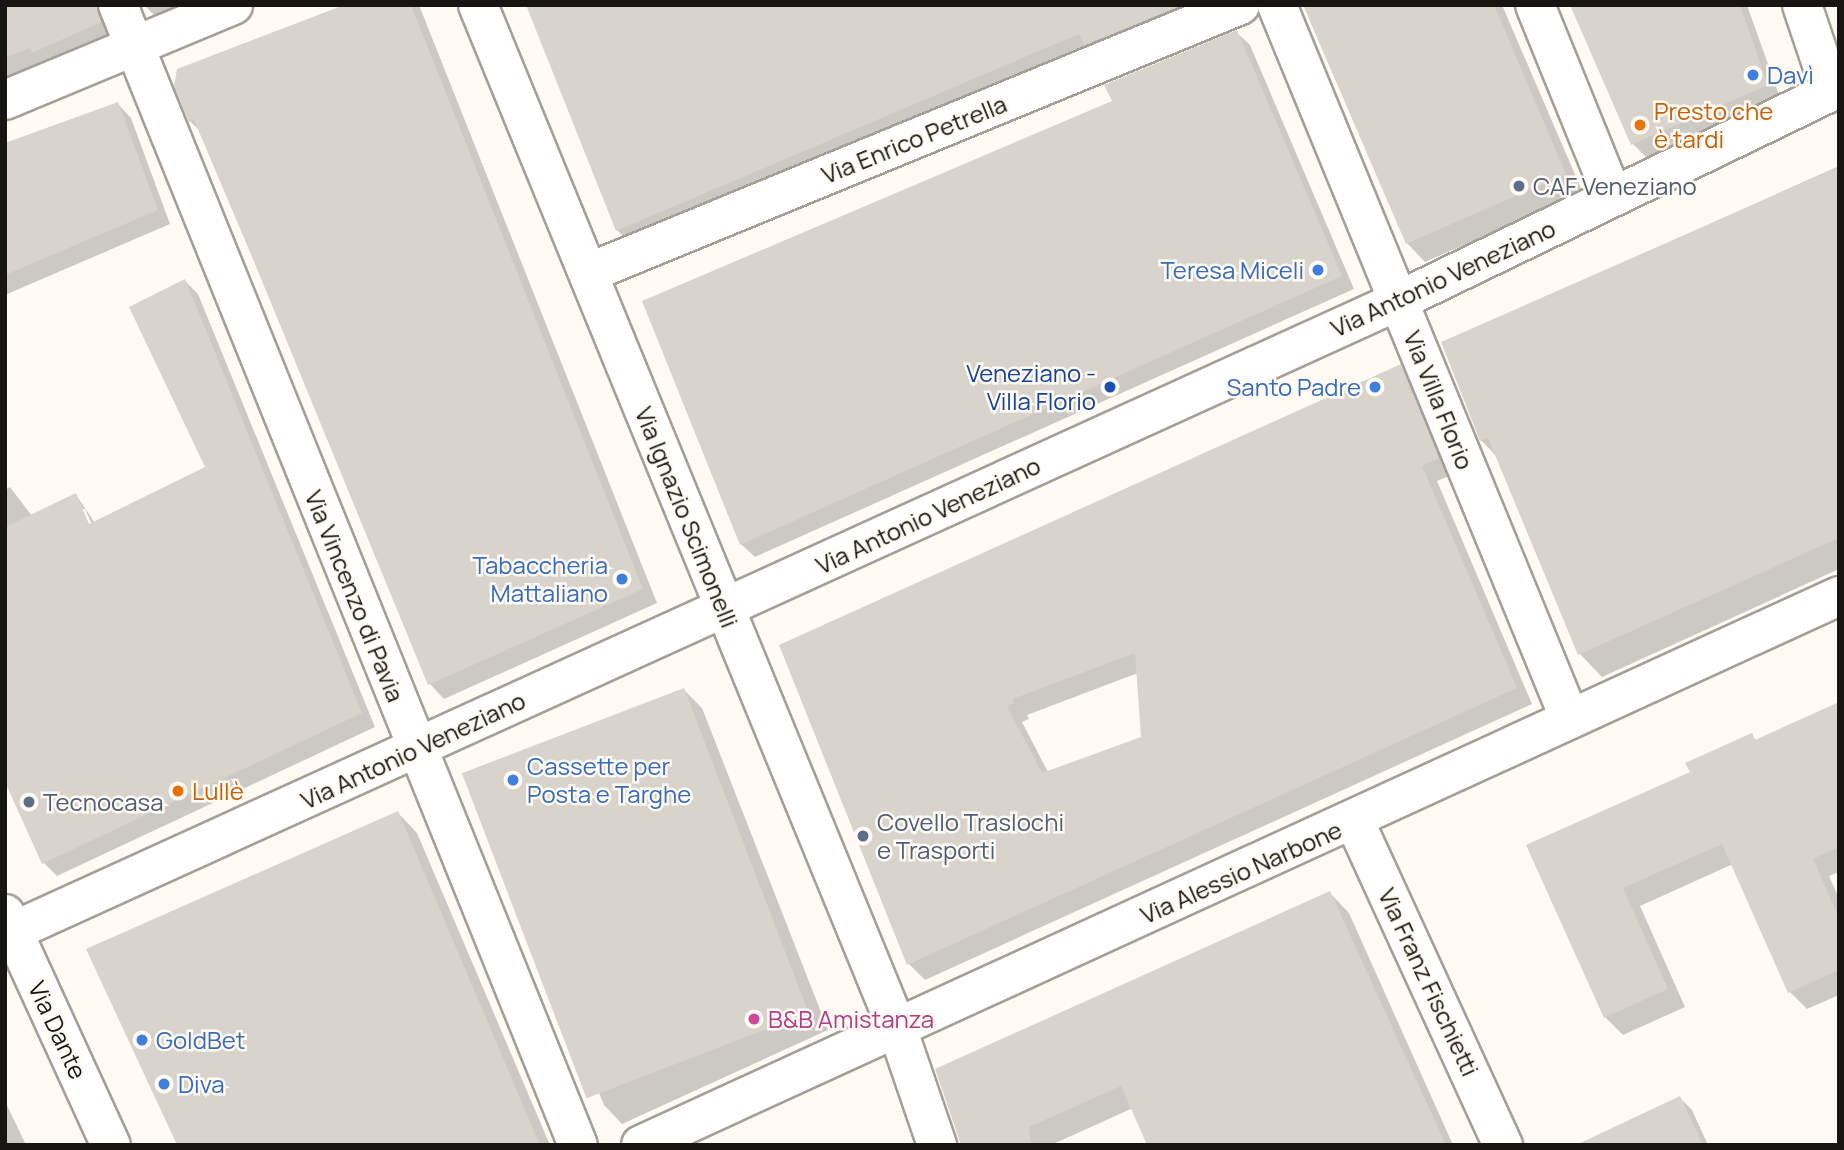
<!DOCTYPE html>
<meta charset="utf-8">
<style>
body{margin:0}
#map{position:relative;width:1844px;height:1150px;overflow:hidden;background:#fffbf4;font-family:Manrope,sans-serif}
div>[style]{position:absolute}
.shadow>*{inset:0;background:#0003}
.building>*{inset:0;background:#d8d3cb;transform-origin:0 0}
.roads{filter:drop-shadow(2px 0 #a4a098) drop-shadow(-2px 0 #a4a098) drop-shadow(0 2px #a4a098) drop-shadow(0 -2px #a4a098)}
.minor>*{height:38px;margin:-19px;padding:0 19px;transform-origin:19px;border-radius:19px;background:#fff}
.dots>*{width:19px;height:19px;translate:-50% -50%;box-sizing:border-box;border:4px solid #fffbf4;border-radius:50%}
span{translate:-50% -50%;white-space:nowrap;text-align:center;line-height:1.15;-webkit-text-stroke:5px #fffbf4;paint-order:stroke}
.shop-label{font-size:24px;color:#366cbe}
.left{translate:0 -50%;text-align:left}
.right{translate:-100% -50%;text-align:right}
.food-label{font-size:24px;color:#c56008}
.street-label{font-size:24px;color:#161512}
.service-label{font-size:24px;color:#4e5e75}
.transit-label{font-size:24px;color:#164399}
.hotel-label{font-size:24px;color:#b23c85}
.frame{position:absolute;inset:0;border:7px solid #161512;pointer-events:none}
</style>
<div id="map">
<div class="shadow">
<div style="clip-path:polygon(5px 5px,122px 5px,117px 39px,5px 82px)"></div>
<div style="clip-path:polygon(144px 5px,201px 5px,160px 21px)"></div>
<div style="clip-path:polygon(345px 5px,419px 5px,657px 603px,444px 699px,430px 684px,200px 131px,190px 121px)"></div>
<div style="clip-path:polygon(1044px 5px,1230px 5px,632px 245px,617px 230px)"></div>
<div style="clip-path:polygon(1306px 5px,1502px 5px,1583px 193px,1425px 262px,1407px 243px)"></div>
<div style="clip-path:polygon(1572px 5px,1747px 5px,1780px 98px,1646px 157px,1633px 144px)"></div>
<div style="clip-path:polygon(1236px 32px,1250px 45px,1354px 289px,755px 557px,741px 544px,1114px 102px)"></div>
<div style="clip-path:polygon(118px 104px,131px 118px,170px 224px,5px 295px,5px 147px)"></div>
<div style="clip-path:polygon(1839px 166px,1839px 569px,1602px 677px,1580px 654px,1498px 458px,1481px 440px,1444px 343px)"></div>
<div style="clip-path:polygon(evenodd,185px 281px,198px 294px,375px 727px,57px 876px,44px 863px,5px 778px,5px 490px,10px 487px,32px 516px,76px 495px,95px 523px,207px 468px,185px 281px,81px 509px,85px 509px,95px 531px,91px 532px,81px 509px)"></div>
<div style="clip-path:polygon(evenodd,1400px 366px,1416px 382px,1454px 474px,1437px 481px,1532px 704px,925px 980px,909px 964px,781px 646px,1400px 366px,1138px 673px,1142px 738px,1048px 772px,1022px 722px,1029px 719px,1027px 715px,1138px 673px)"></div>
<div style="clip-path:polygon(684px 690px,702px 708px,828px 1030px,622px 1124px,604px 1105px,470px 786px)"></div>
<div style="clip-path:polygon(1839px 704px,1839px 872px,1829px 876px,1839px 898px,1839px 995px,1807px 1009px,1790px 992px,1733px 864px,1640px 906px,1685px 1007px,1623px 1035px,1605px 1017px,1528px 845px,1692px 773px,1751px 735px,1757px 741px)"></div>
<div style="clip-path:polygon(398px 813px,417px 833px,550px 1145px,179px 1145px)"></div>
<div style="clip-path:polygon(1330px 893px,1349px 913px,1453px 1145px,1288px 1145px,1133px 1108px,1051px 1145px,960px 1145px,960px 1137px)"></div>
<div style="clip-path:polygon(1680px 1098px,1692px 1110px,1708px 1145px,1585px 1145px)"></div>
<div style="clip-path:polygon(5px 1101px,26px 1145px,5px 1145px)"></div>
</div>
<div class="building">
<div style="clip-path:polygon(5px 5px,97px 5px,101px 22px,32px 53px,30px 48px,5px 58px)"></div>
<div style="clip-path:polygon(344px 5px,411px 5px,643px 589px,428px 685px,253px 259px,194px 120px,189px 122px,174px 86px,177px 69px)"></div>
<div style="clip-path:polygon(526px 5px,1182px 5px,1084px 45px,1079px 34px,616px 231px)"></div>
<div style="clip-path:polygon(1303px 5px,1494px 5px,1566px 174px,1406px 244px)"></div>
<div style="clip-path:polygon(1570px 5px,1740px 5px,1768px 85px,1631px 145px)"></div>
<div style="clip-path:polygon(1237px 30px,1342px 276px,740px 545px,642px 301px,1112px 101px,1104px 85px)"></div>
<div style="clip-path:polygon(118px 102px,158px 210px,5px 275px,5px 143px)"></div>
<div style="clip-path:polygon(1839px 167px,1839px 538px,1578px 655px,1488px 438px,1480px 441px,1441px 342px)"></div>
<div style="clip-path:polygon(185px 279px,362px 713px,42px 864px,5px 782px,5px 527px,76px 493px,89px 524px,205px 467px,129px 307px)"></div>
<div style="clip-path:polygon(evenodd,1401px 364px,1439px 458px,1422px 466px,1517px 688px,907px 965px,779px 645px,1401px 364px,1135px 653px,1141px 737px,1042px 773px,1007px 706px,1014px 703px,1013px 699px,1135px 653px)"></div>
<div style="left:684px;top:688px;width:348px;height:238px;rotate:69deg"></div>
<div style="clip-path:polygon(1839px 702px,1839px 847px,1813px 859px,1839px 918px,1839px 970px,1788px 993px,1722px 844px,1623px 888px,1668px 989px,1604px 1018px,1526px 845px,1690px 772px,1685px 763px,1752px 733px,1755px 740px)"></div>
<div style="clip-path:polygon(398px 811px,540px 1145px,177px 1145px,86px 949px)"></div>
<div style="clip-path:polygon(1330px 891px,1446px 1145px,1147px 1145px,1121px 1086px,1029px 1127px,1032px 1145px,961px 1145px,935px 1069px)"></div>
<div style="clip-path:polygon(1680px 1096px,1703px 1145px,1576px 1145px)"></div>
</div>
<div class="roads">
<div class="minor">
<div style="left:118px;top:5px;width:1229px;rotate:68.03deg"></div>
<div style="left:478px;top:5px;width:1105px;rotate:67.73deg"></div>
<div style="left:897px;top:1028px;width:124px;rotate:71.1deg"></div>
<div style="left:1277px;top:5px;width:770px;rotate:67.7deg"></div>
<div style="left:1535px;top:5px;width:207px;rotate:67.9deg"></div>
<div style="left:1802px;top:5px;width:91px;rotate:71.4deg"></div>
<div style="left:5px;top:100px;width:247px;rotate:-22.6deg"></div>
<div style="left:588px;top:273px;width:705px;rotate:-22.34deg"></div>
<div style="left:1354px;top:820px;width:358px;rotate:65.4deg"></div>
<div style="left:5px;top:914px;width:254px;rotate:65.4deg"></div>
<div style="left:5px;top:935px;width:1530px;rotate:-24.47deg"></div>
<div style="left:1398px;top:301px;width:490px;rotate:-25.8deg"></div>
<div style="left:641px;top:1145px;width:1318px;rotate:-24.62deg"></div>
</div>
</div>
<div class="dots">
<div style="left:1753px;top:75px;background:#3f7fe0"></div>
<div style="left:1640px;top:125px;background:#e8710a"></div>
<div style="left:1519px;top:186px;background:#5c6f8a"></div>
<div style="left:1318px;top:270px;background:#3f7fe0"></div>
<div style="left:1110px;top:387px;background:#1a4fb4"></div>
<div style="left:1375px;top:387px;background:#3f7fe0"></div>
<div style="left:622px;top:579px;background:#3f7fe0"></div>
<div style="left:513px;top:780px;background:#3f7fe0"></div>
<div style="left:178px;top:791px;background:#e8710a"></div>
<div style="left:29px;top:802px;background:#5c6f8a"></div>
<div style="left:863px;top:836px;background:#5c6f8a"></div>
<div style="left:754px;top:1019px;background:#d1479c"></div>
<div style="left:142px;top:1040px;background:#3f7fe0"></div>
<div style="left:164px;top:1084px;background:#3f7fe0"></div>
</div>
<div class="shop-label">
<span class="left" style="left:1767px;top:75px">Davì</span>
<span class="right" style="left:1304px;top:270px">Teresa Miceli</span>
<span class="right" style="left:1361px;top:387px">Santo Padre</span>
<span class="right" style="left:608px;top:579px">Tabaccheria<br>Mattaliano</span>
<span class="left" style="left:527px;top:780px">Cassette per<br>Posta e Targhe</span>
<span class="left" style="left:156px;top:1040px">GoldBet</span>
<span class="left" style="left:178px;top:1084px">Diva</span>
</div>
<div class="food-label">
<span class="left" style="left:1654px;top:125px">Presto che<br>è tardi</span>
<span class="left" style="left:192px;top:791px">Lullè</span>
</div>
<div class="street-label">
<span style="left:914px;top:139px;rotate:-22deg">Via Enrico Petrella</span>
<span style="left:1443px;top:278px;rotate:-25deg">Via Antonio Veneziano</span>
<span style="left:1439px;top:400px;rotate:68deg">Via Villa Florio</span>
<span style="left:928px;top:515px;rotate:-25deg">Via Antonio Veneziano</span>
<span style="left:687px;top:517px;rotate:68deg">Via Ignazio Scimonelli</span>
<span style="left:355px;top:596px;rotate:68deg">Via Vincenzo di Pavia</span>
<span style="left:413px;top:750px;rotate:-25deg">Via Antonio Veneziano</span>
<span style="left:1241px;top:872px;rotate:-24deg">Via Alessio Narbone</span>
<span style="left:1429px;top:982px;rotate:65deg">Via Franz Fischietti</span>
<span style="left:58px;top:1030px;rotate:65deg">Via Dante</span>
</div>
<div class="service-label">
<span class="left" style="left:1533px;top:186px">CAF Veneziano</span>
<span class="left" style="left:43px;top:802px">Tecnocasa</span>
<span class="left" style="left:877px;top:836px">Covello Traslochi<br>e Trasporti</span>
</div>
<div class="transit-label">
<span class="right" style="left:1096px;top:387px">Veneziano -<br>Villa Florio</span>
</div>
<div class="hotel-label">
<span class="left" style="left:768px;top:1019px">B&amp;B Amistanza</span>
</div>
<div class="frame"></div>
</div>
